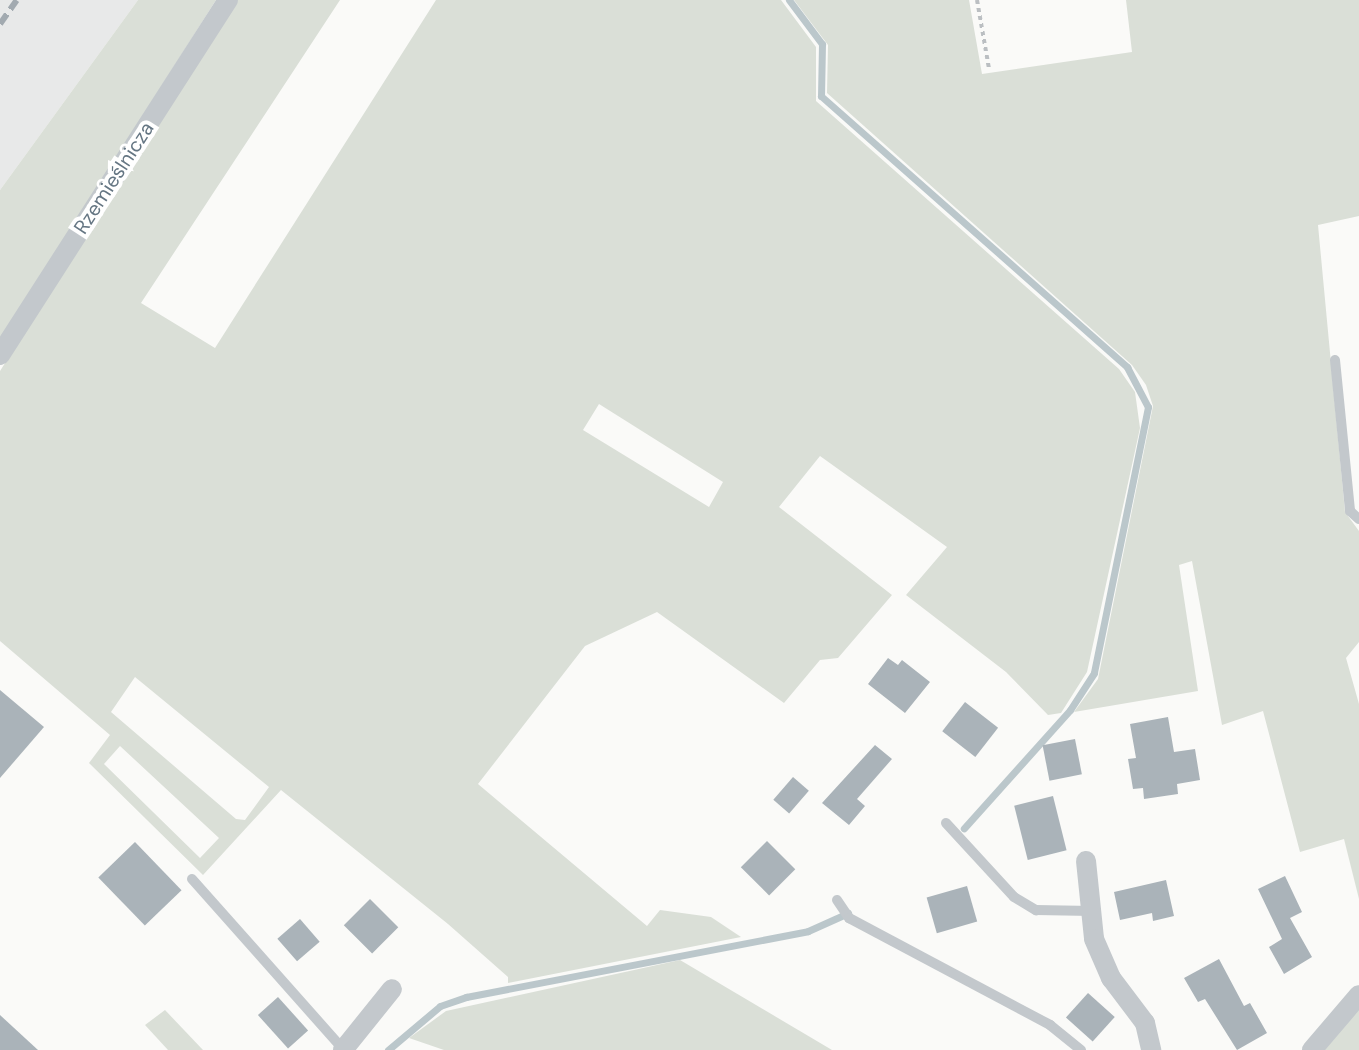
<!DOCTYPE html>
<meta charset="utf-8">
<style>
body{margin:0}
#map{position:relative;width:1359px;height:1050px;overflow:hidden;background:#fafaf8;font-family:"DM Sans",sans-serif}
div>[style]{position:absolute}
.built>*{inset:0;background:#e8e9e9}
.green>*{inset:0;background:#dadfd7}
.stream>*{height:7px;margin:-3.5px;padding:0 3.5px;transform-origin:3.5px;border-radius:3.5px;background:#bbc7cb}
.building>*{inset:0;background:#aab3b9;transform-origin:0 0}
.path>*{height:4px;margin-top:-2px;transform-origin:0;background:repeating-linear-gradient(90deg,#bbbfc2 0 4px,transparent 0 8px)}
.lane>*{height:10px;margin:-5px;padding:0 5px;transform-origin:5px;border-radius:5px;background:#c3c8cc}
.street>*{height:20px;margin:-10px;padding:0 10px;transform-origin:10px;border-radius:10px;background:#c3c8cc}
.rail>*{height:6px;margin-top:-3px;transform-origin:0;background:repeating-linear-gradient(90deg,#a2aab0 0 12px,transparent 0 18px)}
span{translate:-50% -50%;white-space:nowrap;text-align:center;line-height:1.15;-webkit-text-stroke:8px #fff;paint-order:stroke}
.street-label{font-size:20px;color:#657683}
</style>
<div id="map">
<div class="built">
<div style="clip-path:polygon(0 0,138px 0,0 190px)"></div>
</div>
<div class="green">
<div style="clip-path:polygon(138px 0,216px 0,0 341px,0 190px)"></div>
<div style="clip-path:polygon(evenodd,237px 0,340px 0,141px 303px,215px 348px,436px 0,781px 0,816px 47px,816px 101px,1119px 369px,1135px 392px,1140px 428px,1087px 672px,1061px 713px,1048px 715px,1006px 672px,906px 595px,947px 547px,820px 456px,779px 507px,892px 595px,838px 658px,820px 660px,784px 703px,657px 612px,585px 646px,478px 784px,647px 926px,660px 910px,711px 917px,741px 937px,508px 983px,508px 977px,448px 924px,281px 790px,203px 875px,89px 763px,110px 735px,0 641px,0 371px,237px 0,599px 404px,723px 482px,709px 507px,583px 430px,599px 404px,237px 0,135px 677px,269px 787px,245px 820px,236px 819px,111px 712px,135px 677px,237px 0,120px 746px,219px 838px,200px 858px,104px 764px,120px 746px)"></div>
<div style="clip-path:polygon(794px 0,969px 0,982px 74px,1132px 52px,1126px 0,1359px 0,1359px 216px,1318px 225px,1345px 512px,1359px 531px,1359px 642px,1346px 658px,1359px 704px,1359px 899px,1344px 839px,1300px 852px,1263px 711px,1222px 725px,1192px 561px,1179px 565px,1198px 691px,1074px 712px,1098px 679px,1153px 406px,1146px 385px,1132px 365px,827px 93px,828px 45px)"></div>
<div style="clip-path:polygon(680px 960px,832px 1050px,444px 1050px,409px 1038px,446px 1011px)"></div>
<div style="clip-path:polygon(1359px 1007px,1359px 1050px,1322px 1050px)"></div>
<div style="clip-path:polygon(165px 1010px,203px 1050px,168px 1050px,145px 1025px)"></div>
</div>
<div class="stream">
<div style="left:789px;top:0;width:55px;rotate:53.1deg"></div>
<div style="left:822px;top:44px;width:52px;rotate:91.1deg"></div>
<div style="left:821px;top:96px;width:409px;rotate:41.5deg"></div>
<div style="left:1127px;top:367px;width:45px;rotate:62.3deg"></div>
<div style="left:1148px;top:407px;width:271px;rotate:101.5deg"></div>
<div style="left:1094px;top:673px;width:44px;rotate:123deg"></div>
<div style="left:1070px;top:710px;width:159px;rotate:131.9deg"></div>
<div style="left:388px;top:1050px;width:68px;rotate:-40.2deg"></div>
<div style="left:440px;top:1006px;width:28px;rotate:-19deg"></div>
<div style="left:466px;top:997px;width:348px;rotate:-10.9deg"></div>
<div style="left:808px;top:931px;width:44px;rotate:-24.2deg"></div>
</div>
<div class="building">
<div style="clip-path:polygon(888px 658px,898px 665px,902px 660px,930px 682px,905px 713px,868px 684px)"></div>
<div style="clip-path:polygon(0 690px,44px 727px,0 778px)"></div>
<div style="left:965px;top:702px;width:42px;height:37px;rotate:38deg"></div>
<div style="clip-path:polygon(1168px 717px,1174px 752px,1195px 749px,1200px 780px,1177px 784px,1178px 794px,1144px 799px,1143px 788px,1133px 789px,1128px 759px,1136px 758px,1130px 724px)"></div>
<div style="left:1075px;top:739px;width:36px;height:33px;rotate:79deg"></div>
<div style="clip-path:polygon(875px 745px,892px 759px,857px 799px,865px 806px,849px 825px,822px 803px)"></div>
<div style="left:793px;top:777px;width:21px;height:30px;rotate:41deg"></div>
<div style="left:1053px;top:796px;width:56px;height:40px;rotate:76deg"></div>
<div style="left:767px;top:841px;width:40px;height:37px;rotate:45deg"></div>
<div style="left:135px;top:842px;width:67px;height:51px;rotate:46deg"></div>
<div style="clip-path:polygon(1285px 876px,1302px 912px,1290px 918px,1312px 957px,1284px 974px,1269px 947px,1282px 939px,1258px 889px)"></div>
<div style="clip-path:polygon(1166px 880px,1174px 916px,1153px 921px,1152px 913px,1120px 920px,1114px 892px)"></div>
<div style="left:967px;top:886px;width:37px;height:42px;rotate:74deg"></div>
<div style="left:370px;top:899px;width:40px;height:37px;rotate:45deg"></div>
<div style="left:300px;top:919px;width:30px;height:30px;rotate:49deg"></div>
<div style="clip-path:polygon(1219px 959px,1244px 1006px,1250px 1003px,1267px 1033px,1237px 1050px,1205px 999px,1198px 1002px,1184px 978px)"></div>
<div style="left:1088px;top:993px;width:36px;height:33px;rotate:42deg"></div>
<div style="left:278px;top:997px;width:45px;height:27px;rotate:48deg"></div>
<div style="clip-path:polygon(0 1015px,38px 1050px,0 1050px)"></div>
</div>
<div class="path">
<div style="left:977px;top:0;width:70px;rotate:80.1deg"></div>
</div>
<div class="lane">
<div style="left:1335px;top:360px;width:152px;rotate:84.3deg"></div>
<div style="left:1350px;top:511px;width:12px;rotate:42deg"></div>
<div style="left:946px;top:823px;width:100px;rotate:47.4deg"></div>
<div style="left:1014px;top:897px;width:26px;rotate:31deg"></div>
<div style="left:1036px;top:910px;width:56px;rotate:1deg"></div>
<div style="left:192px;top:879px;width:227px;rotate:48.4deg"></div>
<div style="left:837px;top:900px;width:22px;rotate:56deg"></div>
<div style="left:849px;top:918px;width:228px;rotate:28deg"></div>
<div style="left:1050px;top:1025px;width:40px;rotate:39deg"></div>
</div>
<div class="street">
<div style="left:0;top:355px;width:422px;rotate:-57.3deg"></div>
<div style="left:1086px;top:861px;width:78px;rotate:84.1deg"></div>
<div style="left:1094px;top:939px;width:43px;rotate:66.4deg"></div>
<div style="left:1111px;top:978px;width:56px;rotate:52.9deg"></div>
<div style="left:1145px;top:1023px;width:28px;rotate:77deg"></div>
<div style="left:343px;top:1050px;width:78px;rotate:-51.2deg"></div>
<div style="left:1312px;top:1050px;width:72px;rotate:-49.5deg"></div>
</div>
<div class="rail">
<div style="left:0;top:24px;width:29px;rotate:-55deg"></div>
</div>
<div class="street-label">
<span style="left:114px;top:178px;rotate:-57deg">Rzemieślnicza</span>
</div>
</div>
